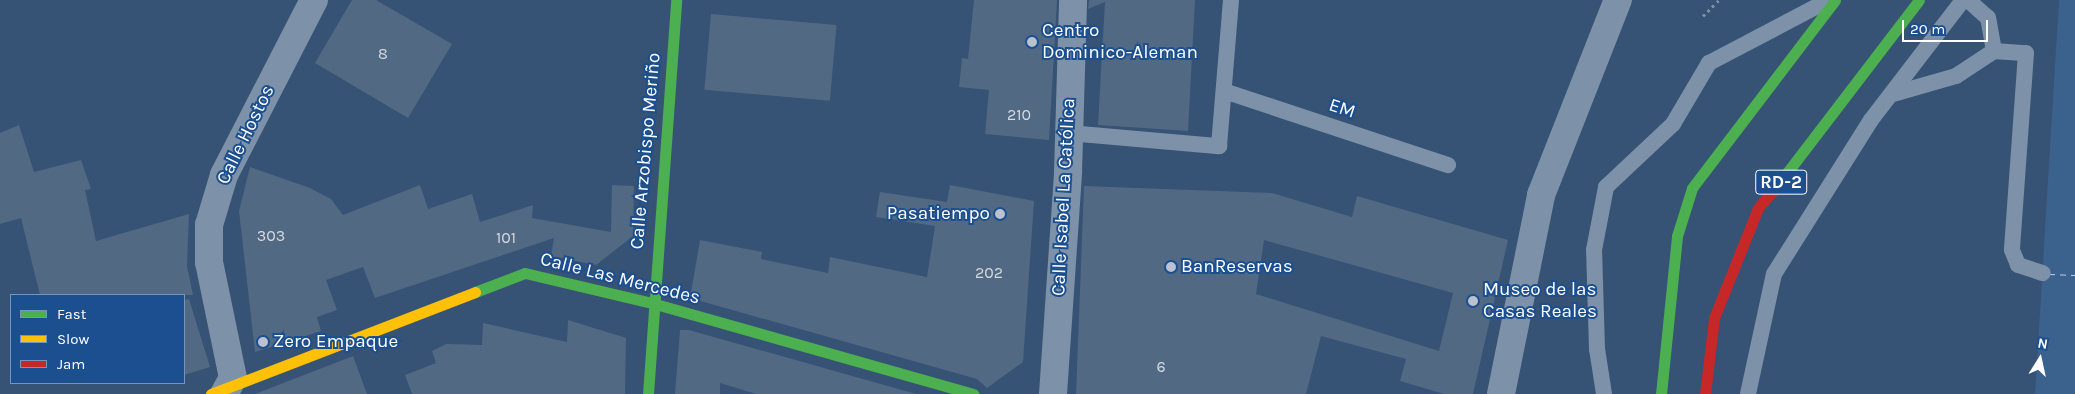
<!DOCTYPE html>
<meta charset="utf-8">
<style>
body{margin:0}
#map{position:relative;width:2075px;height:394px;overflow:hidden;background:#365274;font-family:Karla,sans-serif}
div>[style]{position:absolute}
.water>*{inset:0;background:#3b618d}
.ferry>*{height:1px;margin-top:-0.5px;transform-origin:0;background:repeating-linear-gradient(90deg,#b5d3f5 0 6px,transparent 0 11px)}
.building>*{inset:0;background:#526984;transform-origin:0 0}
.path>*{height:3px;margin-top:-1.5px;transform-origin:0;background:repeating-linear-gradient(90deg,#7d92a8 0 2.5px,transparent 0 6.5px)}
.lane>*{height:16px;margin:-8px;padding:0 8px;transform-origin:8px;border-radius:8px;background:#7d92a8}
.street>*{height:28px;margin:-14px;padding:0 14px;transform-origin:14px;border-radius:14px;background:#7d92a8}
.fast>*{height:11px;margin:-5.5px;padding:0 5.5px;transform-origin:5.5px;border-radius:5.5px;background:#4caf50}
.slow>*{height:11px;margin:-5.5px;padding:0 5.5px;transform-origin:5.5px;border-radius:5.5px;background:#ffc107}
.jam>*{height:11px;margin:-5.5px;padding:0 5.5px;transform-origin:5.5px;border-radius:5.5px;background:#c62828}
.dots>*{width:14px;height:14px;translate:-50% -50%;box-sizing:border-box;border:2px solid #1b4f8f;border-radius:50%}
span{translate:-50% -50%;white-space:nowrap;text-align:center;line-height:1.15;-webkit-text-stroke:4px #1b4f8f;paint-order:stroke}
.number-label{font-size:16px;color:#d4dae0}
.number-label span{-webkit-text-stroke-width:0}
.shield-label span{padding:1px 4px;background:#1b4f8f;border:1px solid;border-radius:4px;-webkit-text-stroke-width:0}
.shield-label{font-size:18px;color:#fff;font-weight:700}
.poi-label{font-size:19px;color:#fff}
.left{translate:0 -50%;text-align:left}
.right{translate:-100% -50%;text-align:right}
.street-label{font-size:19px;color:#fff}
.legend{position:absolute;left:10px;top:294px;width:175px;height:90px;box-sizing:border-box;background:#1b4f8f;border:1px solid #7695bc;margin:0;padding:6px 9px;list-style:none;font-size:15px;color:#fff}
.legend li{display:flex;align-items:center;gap:10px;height:25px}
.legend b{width:25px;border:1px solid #7695bc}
.north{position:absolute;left:2015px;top:334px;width:50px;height:50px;-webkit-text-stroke:4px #1b4f8f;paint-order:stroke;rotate:10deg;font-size:14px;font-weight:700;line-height:20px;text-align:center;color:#fff}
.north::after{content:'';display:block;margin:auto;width:18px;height:22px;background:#fff;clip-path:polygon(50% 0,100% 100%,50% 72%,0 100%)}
.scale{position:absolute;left:1902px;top:20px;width:86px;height:22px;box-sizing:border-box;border:2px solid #fff;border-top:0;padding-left:6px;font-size:15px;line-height:18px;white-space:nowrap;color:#fff;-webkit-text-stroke:4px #1b4f8f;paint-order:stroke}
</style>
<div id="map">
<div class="water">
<div style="clip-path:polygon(2059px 0,2075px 0,2075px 394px,2035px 394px)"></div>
</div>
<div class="ferry">
<div style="left:2049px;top:274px;width:26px;rotate:2deg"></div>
</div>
<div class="building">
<div style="clip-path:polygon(352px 0,376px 0,452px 44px,408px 118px,315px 63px)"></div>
<div style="clip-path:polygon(974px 0,1057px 0,1049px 140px,985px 134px,989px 90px,959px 87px,962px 58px,968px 59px)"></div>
<div style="clip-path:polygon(1089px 0,1195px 0,1188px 131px,1098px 125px,1105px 2px,1088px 9px)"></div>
<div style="left:711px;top:14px;width:126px;height:76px;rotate:5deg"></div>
<div style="clip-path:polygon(19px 125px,34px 172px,81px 160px,91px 189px,85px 190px,96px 241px,189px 214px,187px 266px,193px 295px,40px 295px,21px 218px,0 224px,0 133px)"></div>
<div style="clip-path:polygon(250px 167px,310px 188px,331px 199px,343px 215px,420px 185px,428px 209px,472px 194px,480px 222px,533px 205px,532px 218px,611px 232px,612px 185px,634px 186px,633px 236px,596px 265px,551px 256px,554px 238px,375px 298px,363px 267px,326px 280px,337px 310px,317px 317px,321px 331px,255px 352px,239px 211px)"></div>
<div style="clip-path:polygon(950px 185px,1034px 201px,1023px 362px,987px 388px,977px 379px,690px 298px,700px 240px,762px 252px,761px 259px,828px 273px,830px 257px,927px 277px,935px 226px,876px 217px,880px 192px,947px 202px)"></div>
<div style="clip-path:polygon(evenodd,1084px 186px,1272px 193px,1352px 217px,1357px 196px,1508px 240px,1473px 394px,1444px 394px,1400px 381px,1406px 359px,1321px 336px,1306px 394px,1076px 394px,1084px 186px,1264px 240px,1453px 293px,1439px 351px,1256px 294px,1264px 240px)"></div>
<div style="clip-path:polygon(189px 299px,210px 367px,184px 375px,184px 300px)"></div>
<div style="clip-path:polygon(568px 320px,626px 338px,625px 394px,412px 394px,405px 375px,436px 363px,432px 351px,446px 344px,482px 345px,483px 323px,567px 342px)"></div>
<div style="clip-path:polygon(680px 330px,689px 330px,916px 394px,756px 394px,720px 383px,720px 394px,675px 394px)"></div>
<div style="clip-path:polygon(353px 356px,367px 394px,255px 394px)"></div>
</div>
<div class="path">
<div style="left:1703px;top:16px;width:23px;rotate:-45deg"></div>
</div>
<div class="lane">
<div style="left:1994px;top:51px;width:32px;rotate:4deg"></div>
<div style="left:2026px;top:53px;width:197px;rotate:94.1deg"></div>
<div style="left:2012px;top:250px;width:16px;rotate:68deg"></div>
<div style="left:2018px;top:265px;width:26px;rotate:18deg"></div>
<div style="left:1224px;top:91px;width:236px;rotate:18.3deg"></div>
<div style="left:1893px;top:94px;width:66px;rotate:-15.9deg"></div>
<div style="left:1956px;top:76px;width:45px;rotate:-33.3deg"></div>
<div style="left:1994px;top:51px;width:34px;rotate:-100deg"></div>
<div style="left:1988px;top:18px;width:27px;rotate:-138deg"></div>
<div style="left:1069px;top:133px;width:151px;rotate:5deg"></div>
<div style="left:1219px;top:146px;width:146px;rotate:-85.3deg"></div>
<div style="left:1604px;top:394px;width:46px;rotate:-98.8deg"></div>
<div style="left:1597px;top:349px;width:99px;rotate:-91.7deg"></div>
<div style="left:1594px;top:250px;width:64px;rotate:-79.2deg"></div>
<div style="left:1606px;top:187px;width:92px;rotate:-43.2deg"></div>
<div style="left:1673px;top:124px;width:71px;rotate:-59.5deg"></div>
<div style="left:1709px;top:63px;width:136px;rotate:-27.7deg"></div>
<div style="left:1748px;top:394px;width:123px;rotate:-77.8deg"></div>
<div style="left:1774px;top:274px;width:182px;rotate:-57.8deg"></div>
<div style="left:1871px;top:120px;width:151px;rotate:-52.5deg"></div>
</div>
<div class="street">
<div style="left:224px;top:394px;width:18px;rotate:-61deg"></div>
<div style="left:233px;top:378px;width:118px;rotate:-101.7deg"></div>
<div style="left:209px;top:262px;width:37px;rotate:-90deg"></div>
<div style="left:209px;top:225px;width:52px;rotate:-73.3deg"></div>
<div style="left:224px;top:175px;width:197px;rotate:-62.8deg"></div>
<div style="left:1053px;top:394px;width:223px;rotate:-86.1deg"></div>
<div style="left:1068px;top:172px;width:172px;rotate:-88.3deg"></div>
<div style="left:1501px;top:394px;width:203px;rotate:-78.6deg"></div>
<div style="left:1541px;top:195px;width:210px;rotate:-68.5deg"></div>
</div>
<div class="fast">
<div style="left:1773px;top:191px;width:240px;rotate:-52.6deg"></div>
<div style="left:475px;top:292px;width:53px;rotate:-20.8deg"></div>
<div style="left:525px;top:273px;width:130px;rotate:13.3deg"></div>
<div style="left:652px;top:303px;width:334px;rotate:15.8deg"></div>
<div style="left:648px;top:394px;width:395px;rotate:-85.9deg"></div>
<div style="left:1661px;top:394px;width:159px;rotate:-84.2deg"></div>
<div style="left:1677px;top:236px;width:50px;rotate:-72.6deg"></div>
<div style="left:1692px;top:188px;width:236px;rotate:-52.7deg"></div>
</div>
<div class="slow">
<div style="left:211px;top:394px;width:283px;rotate:-21.1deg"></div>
</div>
<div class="jam">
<div style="left:1705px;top:394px;width:77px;rotate:-83.2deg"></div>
<div style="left:1714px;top:318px;width:118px;rotate:-68.2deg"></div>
<div style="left:1758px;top:208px;width:23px;rotate:-49deg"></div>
</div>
<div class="dots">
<div style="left:1032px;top:42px;background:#b9c2ce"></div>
<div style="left:1000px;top:214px;background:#b9c2ce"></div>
<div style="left:1171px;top:267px;background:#b9c2ce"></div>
<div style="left:1473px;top:301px;background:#b9c2ce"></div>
<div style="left:263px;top:342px;background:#b9c2ce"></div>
</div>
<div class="number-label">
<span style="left:383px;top:54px">8</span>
<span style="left:1019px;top:115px">210</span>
<span style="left:271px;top:236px">303</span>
<span style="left:506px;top:238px">101</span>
<span style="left:989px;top:273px">202</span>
<span style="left:1161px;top:367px">6</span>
</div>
<div class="shield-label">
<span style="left:1781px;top:182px">RD-2</span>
</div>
<div class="poi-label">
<span class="left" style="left:1042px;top:42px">Centro<br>Dominico-Aleman</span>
<span class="right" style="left:990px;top:214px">Pasatiempo</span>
<span class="left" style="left:1181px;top:267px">BanReservas</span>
<span class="left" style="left:1483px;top:301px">Museo de las<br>Casas Reales</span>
<span class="left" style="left:273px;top:342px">Zero Empaque</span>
</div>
<div class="street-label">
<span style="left:1342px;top:109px;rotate:18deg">EM</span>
<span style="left:246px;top:135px;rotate:-64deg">Calle Hostos</span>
<span style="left:646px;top:151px;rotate:-85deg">Calle Arzobispo Meriño</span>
<span style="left:1064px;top:197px;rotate:-87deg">Calle Isabel La Católica</span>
<span style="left:620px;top:279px;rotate:14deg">Calle Las Mercedes</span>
</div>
<ul class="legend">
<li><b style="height:6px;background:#4caf50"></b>Fast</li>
<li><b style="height:6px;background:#ffc107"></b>Slow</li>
<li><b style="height:6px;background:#c62828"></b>Jam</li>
</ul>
<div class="north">N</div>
<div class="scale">20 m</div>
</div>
